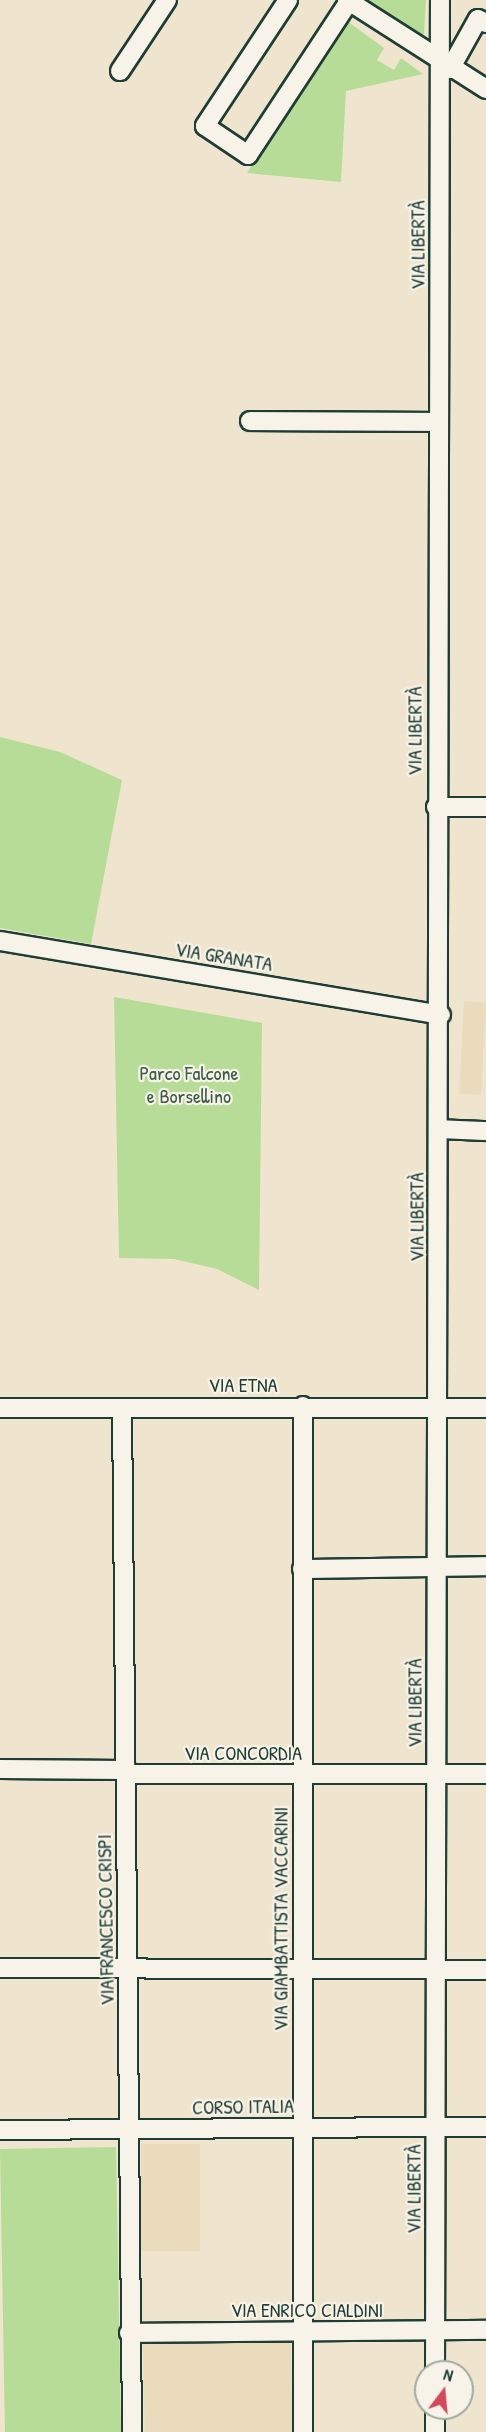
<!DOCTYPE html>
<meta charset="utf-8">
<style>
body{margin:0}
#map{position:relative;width:486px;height:2432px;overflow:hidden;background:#efe5ce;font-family:"Patrick Hand",sans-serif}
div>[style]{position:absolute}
.built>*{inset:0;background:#eadbbc;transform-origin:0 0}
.green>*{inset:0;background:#b7dc97;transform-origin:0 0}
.roads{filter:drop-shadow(2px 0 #1f3d34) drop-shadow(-2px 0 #1f3d34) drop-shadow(0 2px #1f3d34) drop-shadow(0 -2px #1f3d34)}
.minor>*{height:18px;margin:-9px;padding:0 9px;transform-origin:9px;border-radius:9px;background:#f7f3e8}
span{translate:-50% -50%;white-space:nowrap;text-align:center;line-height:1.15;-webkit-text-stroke:4.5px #f7f3e8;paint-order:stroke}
.street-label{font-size:20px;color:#1f3d34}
.park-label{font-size:20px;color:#3d5d48}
.north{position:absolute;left:414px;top:2360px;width:60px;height:60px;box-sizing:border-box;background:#f7f3e8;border:2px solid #a1aaa0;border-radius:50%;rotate:16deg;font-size:16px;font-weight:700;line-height:24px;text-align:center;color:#1f3d34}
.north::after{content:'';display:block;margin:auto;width:21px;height:27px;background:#d1495b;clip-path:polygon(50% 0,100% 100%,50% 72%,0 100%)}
</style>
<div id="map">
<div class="built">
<div style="left:464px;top:1001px;width:22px;height:93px;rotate:3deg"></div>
<div style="left:141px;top:2144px;width:59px;height:107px"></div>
<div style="left:291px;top:2341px;width:91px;height:148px;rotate:89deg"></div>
</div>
<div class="green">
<div style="clip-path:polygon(366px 0,426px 0,424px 34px,418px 36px)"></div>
<div style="clip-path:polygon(347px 21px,384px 48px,377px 60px,394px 70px,401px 58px,423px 74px,346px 91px,341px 182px,247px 173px)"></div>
<div style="clip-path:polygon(0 737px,60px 752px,122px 780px,91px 944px,0 928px)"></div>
<div style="clip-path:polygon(114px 997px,262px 1023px,259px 1290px,217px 1269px,174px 1259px,119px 1258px)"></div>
<div style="left:116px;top:2147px;width:285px;height:116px;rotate:89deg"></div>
</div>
<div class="roads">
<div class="minor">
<div style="left:288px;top:0;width:151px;rotate:123.4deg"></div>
<div style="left:205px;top:126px;width:52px;rotate:34deg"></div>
<div style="left:248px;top:155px;width:184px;rotate:-56.7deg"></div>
<div style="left:347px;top:0;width:165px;rotate:32.6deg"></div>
<div style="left:450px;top:69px;width:57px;rotate:-60.8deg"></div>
<div style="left:478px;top:19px;width:9px;rotate:27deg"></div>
<div style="left:120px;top:71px;width:85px;rotate:-56.5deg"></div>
<div style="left:250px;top:421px;width:188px;rotate:0.3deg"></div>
<div style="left:436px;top:807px;width:50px"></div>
<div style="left:0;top:941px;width:447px;rotate:9.5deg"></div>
<div style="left:438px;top:1129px;width:48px;rotate:2.4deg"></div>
<div style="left:0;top:1408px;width:486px"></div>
<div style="left:122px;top:1408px;width:1024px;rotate:89.44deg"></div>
<div style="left:302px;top:1569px;width:184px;rotate:-0.9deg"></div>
<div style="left:0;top:1769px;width:124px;rotate:0.5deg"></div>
<div style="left:124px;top:1770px;width:10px;rotate:24deg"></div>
<div style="left:133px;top:1774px;width:353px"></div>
<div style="left:0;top:1968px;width:486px;rotate:0.2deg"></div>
<div style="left:0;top:2130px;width:486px;rotate:-0.4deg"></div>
<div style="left:129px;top:2333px;width:357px;rotate:-0.5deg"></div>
<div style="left:435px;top:2372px;width:2372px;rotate:-89.88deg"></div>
<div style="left:303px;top:2432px;width:1026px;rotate:-90deg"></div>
<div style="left:435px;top:2432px;width:24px;rotate:-90deg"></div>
</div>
</div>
<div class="street-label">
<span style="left:417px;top:245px;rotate:-90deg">VIA LIBERTÀ</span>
<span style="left:414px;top:731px;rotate:-90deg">VIA LIBERTÀ</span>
<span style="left:224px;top:956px;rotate:9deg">VIA GRANATA</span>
<span style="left:416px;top:1217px;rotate:-90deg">VIA LIBERTÀ</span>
<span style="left:243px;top:1384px">VIA ETNA</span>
<span style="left:414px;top:1703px;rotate:-90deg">VIA LIBERTÀ</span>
<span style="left:243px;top:1752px">VIA CONCORDIA</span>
<span style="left:280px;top:1919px;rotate:-90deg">VIA GIAMBATTISTA VACCARINI</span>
<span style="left:105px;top:1920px;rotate:-91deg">VIA FRANCESCO CRISPI</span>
<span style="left:243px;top:2106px;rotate:-1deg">CORSO ITALIA</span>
<span style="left:413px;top:2189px;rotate:-90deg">VIA LIBERTÀ</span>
<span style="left:307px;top:2309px">VIA ENRICO CIALDINI</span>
</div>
<div class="park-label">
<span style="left:189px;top:1084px">Parco Falcone<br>e Borsellino</span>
</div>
<div class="north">N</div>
</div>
